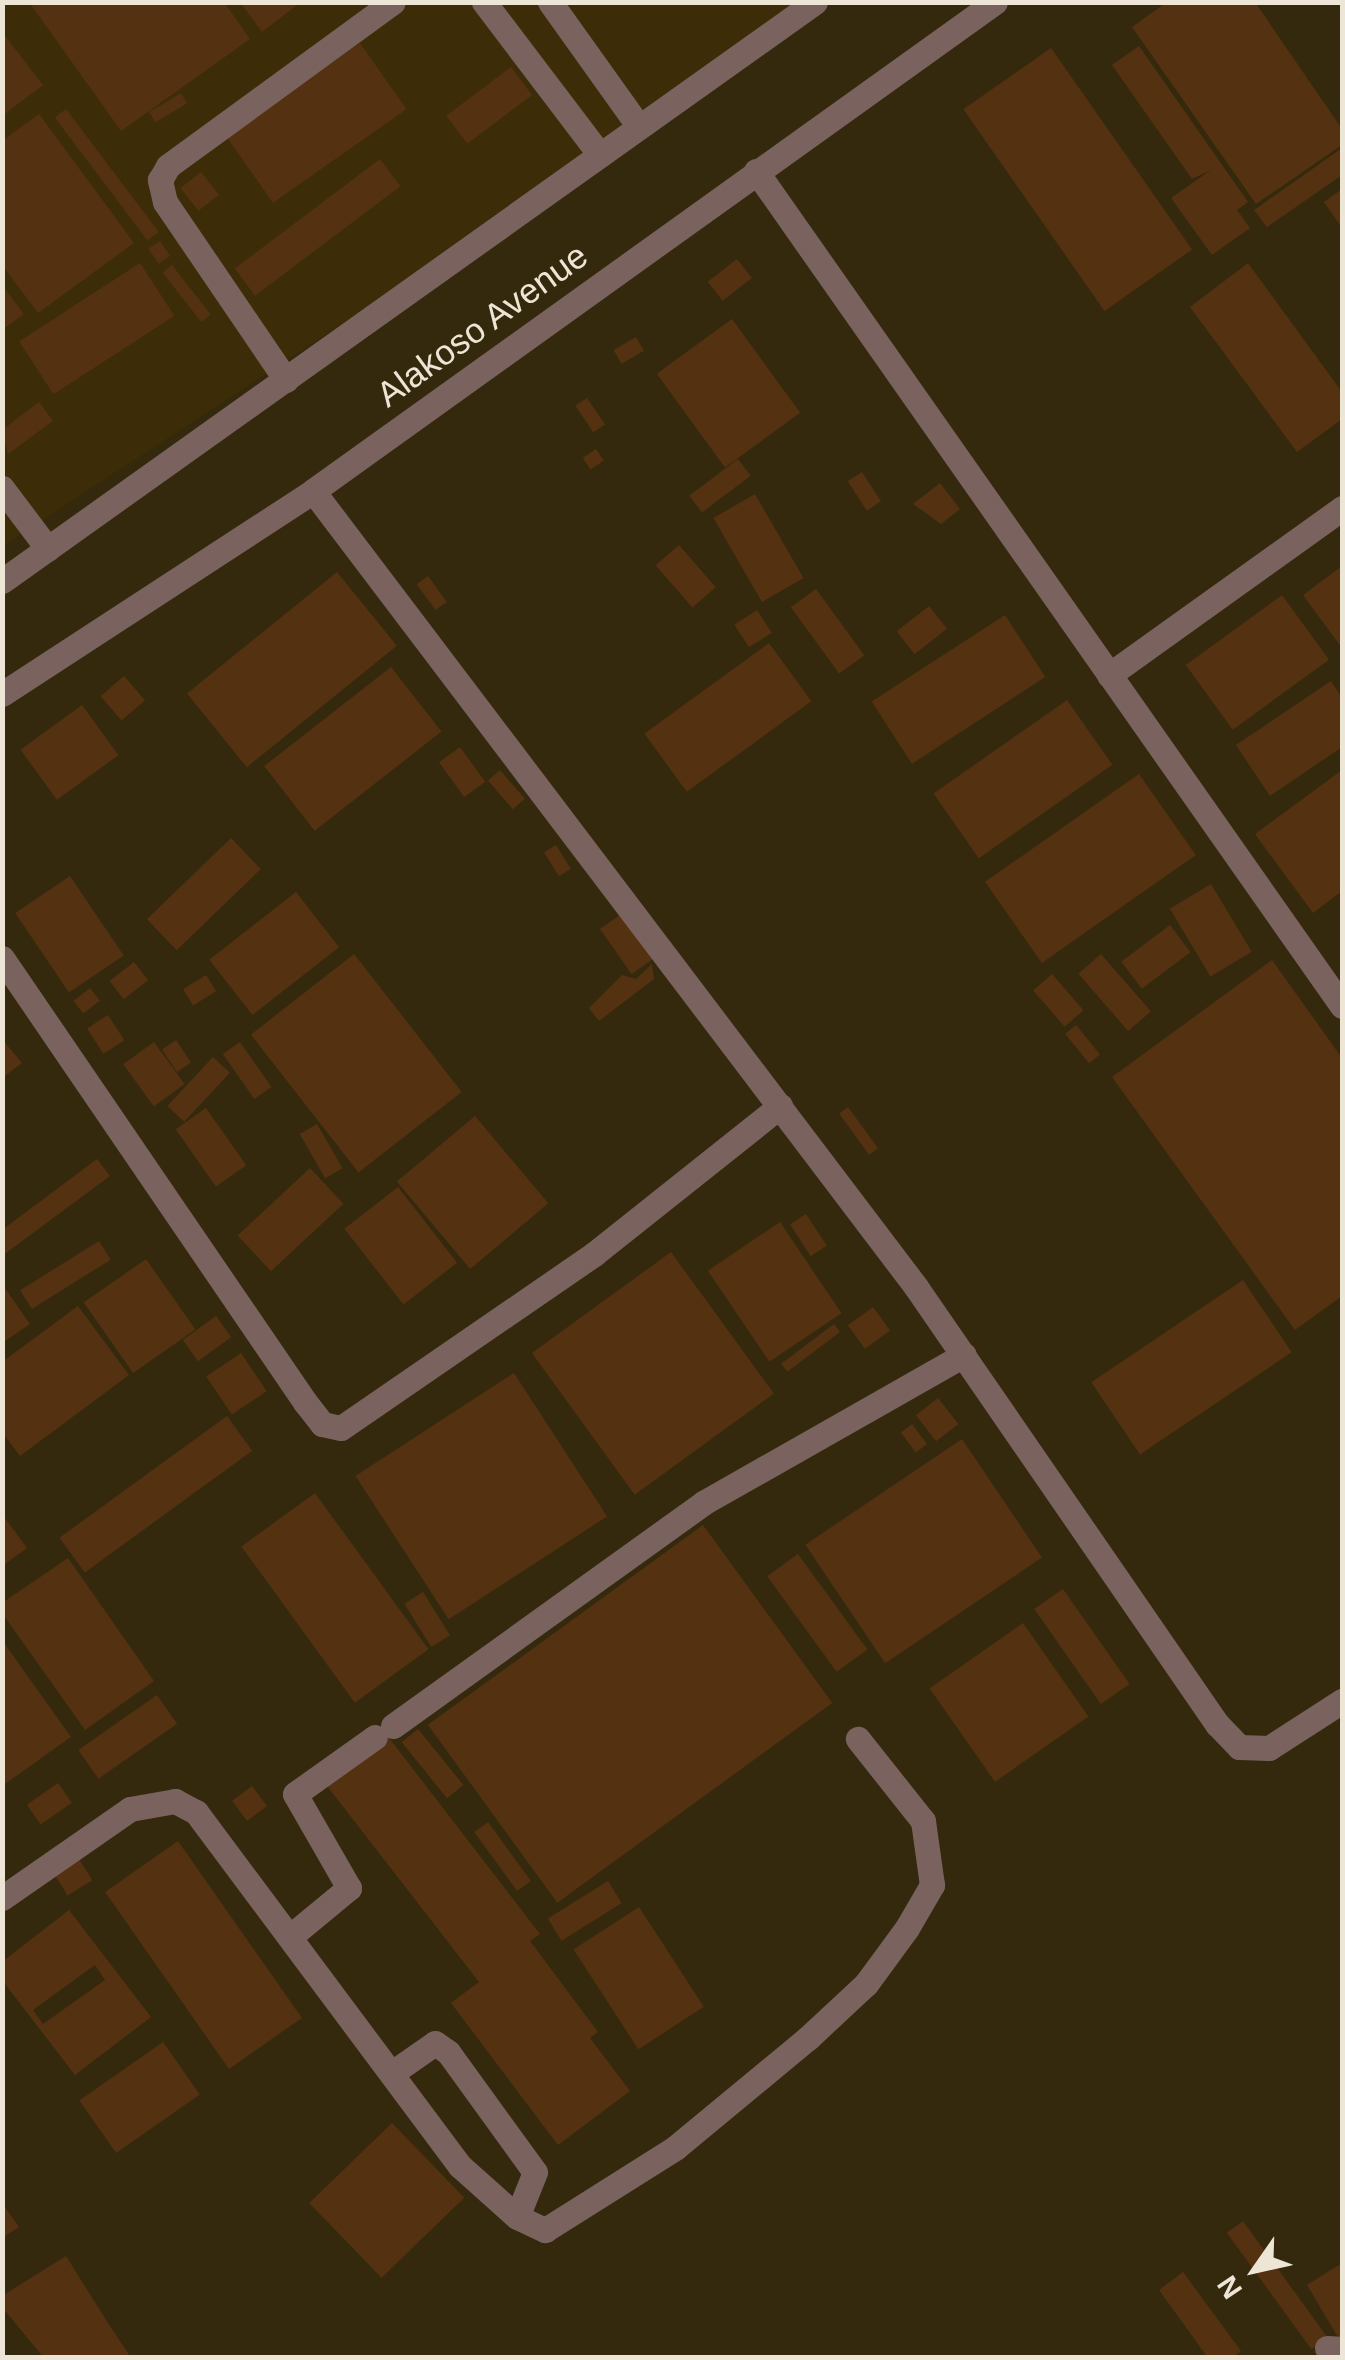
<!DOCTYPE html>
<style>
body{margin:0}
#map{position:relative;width:1345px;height:2360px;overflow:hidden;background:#35290d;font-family:Helvetica,sans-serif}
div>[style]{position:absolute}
.built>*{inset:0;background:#3c2d08}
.building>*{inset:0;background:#543111;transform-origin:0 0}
.minor>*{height:25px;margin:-12.5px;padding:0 12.5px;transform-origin:12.5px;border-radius:12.5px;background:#7a635f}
span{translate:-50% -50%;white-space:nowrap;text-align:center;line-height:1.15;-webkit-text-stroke:8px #35290d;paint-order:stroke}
.street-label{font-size:35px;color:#ede5d5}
.frame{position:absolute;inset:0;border:5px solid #ede5d5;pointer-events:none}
.north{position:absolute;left:1205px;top:2220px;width:100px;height:100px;-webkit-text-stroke:8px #35290d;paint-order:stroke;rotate:236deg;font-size:28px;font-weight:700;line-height:40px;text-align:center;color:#ede5d5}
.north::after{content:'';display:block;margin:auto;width:35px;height:45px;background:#ede5d5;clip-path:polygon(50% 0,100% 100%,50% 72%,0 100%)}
</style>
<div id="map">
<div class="built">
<div style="clip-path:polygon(3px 3px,810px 3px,600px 155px,3px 546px)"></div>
</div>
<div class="building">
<div style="clip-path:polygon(29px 2px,224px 2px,250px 39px,121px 131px)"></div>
<div style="clip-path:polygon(240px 2px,301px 2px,262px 32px)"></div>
<div style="clip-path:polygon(1167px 2px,1255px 2px,1342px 129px,1342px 145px,1256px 204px,1132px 27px)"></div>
<div style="clip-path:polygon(2px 32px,43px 85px,2px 116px)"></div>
<div style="left:360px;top:43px;width:81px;height:163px;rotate:55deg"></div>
<div style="clip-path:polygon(1139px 46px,1248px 202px,1237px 210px,1250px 228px,1212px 255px,1171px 198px,1211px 170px,1192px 179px,1112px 65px)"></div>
<div style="left:1051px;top:48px;width:246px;height:107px;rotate:55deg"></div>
<div style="left:511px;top:67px;width:35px;height:81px;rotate:53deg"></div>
<div style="left:181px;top:93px;width:12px;height:37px;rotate:59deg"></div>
<div style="left:66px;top:109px;width:154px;height:14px;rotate:53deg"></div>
<div style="clip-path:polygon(39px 114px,134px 243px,38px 313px,2px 265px,2px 141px)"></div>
<div style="clip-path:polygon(1342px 148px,1342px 175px,1267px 227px,1254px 210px)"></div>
<div style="left:380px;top:159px;width:34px;height:182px;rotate:53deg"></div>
<div style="left:201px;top:172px;width:29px;height:26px;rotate:52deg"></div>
<div style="clip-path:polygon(1342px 189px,1342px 228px,1324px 202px)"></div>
<div style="left:160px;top:241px;width:18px;height:14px;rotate:56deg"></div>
<div style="left:737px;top:259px;width:24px;height:37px;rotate:52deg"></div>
<div style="left:140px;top:263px;width:63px;height:144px;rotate:57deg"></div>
<div style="clip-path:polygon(1248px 263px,1342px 392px,1342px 419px,1297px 452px,1190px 307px)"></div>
<div style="left:172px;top:265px;width:63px;height:12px;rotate:52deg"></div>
<div style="clip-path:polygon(2px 285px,24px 314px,2px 330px)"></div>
<div style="left:732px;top:319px;width:116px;height:93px;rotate:54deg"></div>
<div style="left:636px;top:337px;width:16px;height:26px;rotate:60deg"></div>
<div style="left:587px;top:398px;width:32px;height:14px;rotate:56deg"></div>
<div style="clip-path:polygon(39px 402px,53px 421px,8px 454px,2px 430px)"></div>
<div style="left:596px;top:449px;width:14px;height:16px;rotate:56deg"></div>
<div style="left:738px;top:459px;width:21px;height:61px;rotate:53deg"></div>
<div style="left:862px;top:472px;width:35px;height:17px;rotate:57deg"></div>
<div style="clip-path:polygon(940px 483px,960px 509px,941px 524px,913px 504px)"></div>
<div style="left:755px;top:494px;width:97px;height:48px;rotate:60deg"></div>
<div style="left:679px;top:545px;width:56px;height:31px;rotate:49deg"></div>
<div style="clip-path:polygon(1342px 566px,1342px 648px,1303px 595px)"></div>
<div style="left:337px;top:572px;width:95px;height:193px;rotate:51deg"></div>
<div style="left:428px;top:576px;width:32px;height:14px;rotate:54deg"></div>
<div style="left:816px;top:589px;width:82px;height:31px;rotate:54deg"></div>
<div style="left:1282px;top:595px;width:80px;height:119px;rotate:54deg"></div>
<div style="left:929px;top:606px;width:29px;height:41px;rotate:52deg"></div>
<div style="left:757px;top:610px;width:27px;height:27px;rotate:57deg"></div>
<div style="left:1005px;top:615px;width:74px;height:159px;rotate:57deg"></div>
<div style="left:769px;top:643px;width:72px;height:154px;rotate:54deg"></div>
<div style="left:391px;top:667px;width:82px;height:161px;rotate:52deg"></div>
<div style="left:124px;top:676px;width:32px;height:31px;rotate:49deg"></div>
<div style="clip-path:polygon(1331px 681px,1342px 698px,1342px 747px,1270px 796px,1236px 745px)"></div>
<div style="left:1067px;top:700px;width:79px;height:163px;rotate:55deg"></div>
<div style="left:82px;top:705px;width:62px;height:76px;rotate:54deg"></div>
<div style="left:460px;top:747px;width:43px;height:26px;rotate:54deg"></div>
<div style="left:500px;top:770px;width:38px;height:16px;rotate:49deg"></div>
<div style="clip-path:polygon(1342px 770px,1342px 891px,1313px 913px,1255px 834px)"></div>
<div style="left:1139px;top:774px;width:99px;height:188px;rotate:55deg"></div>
<div style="left:231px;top:838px;width:43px;height:117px;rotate:46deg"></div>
<div style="left:556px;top:845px;width:28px;height:14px;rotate:58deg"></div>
<div style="left:70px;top:876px;width:96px;height:66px;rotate:56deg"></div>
<div style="left:1211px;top:884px;width:79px;height:48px;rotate:59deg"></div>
<div style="left:296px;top:892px;width:70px;height:110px;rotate:52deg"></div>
<div style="left:623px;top:913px;width:55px;height:28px;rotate:55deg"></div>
<div style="left:1170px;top:925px;width:34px;height:61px;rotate:53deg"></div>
<div style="left:354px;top:954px;width:175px;height:131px;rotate:52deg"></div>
<div style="left:1101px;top:954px;width:76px;height:30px;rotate:49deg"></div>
<div style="clip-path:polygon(1272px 960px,1342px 1058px,1342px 1296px,1295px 1330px,1112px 1077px)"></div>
<div style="left:134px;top:962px;width:23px;height:31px;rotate:52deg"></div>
<div style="clip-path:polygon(652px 964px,654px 979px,599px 1021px,589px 1008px,622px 975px,636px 979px)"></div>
<div style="left:1052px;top:974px;width:48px;height:25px;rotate:49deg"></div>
<div style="left:206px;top:975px;width:19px;height:27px;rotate:58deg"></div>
<div style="left:90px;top:988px;width:16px;height:21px;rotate:52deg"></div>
<div style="left:108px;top:1015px;width:30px;height:25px;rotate:57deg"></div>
<div style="left:1076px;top:1025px;width:38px;height:14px;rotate:51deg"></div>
<div style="clip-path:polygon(2px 1039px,22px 1063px,2px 1078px)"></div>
<div style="left:176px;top:1040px;width:27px;height:17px;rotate:56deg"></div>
<div style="left:154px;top:1042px;width:52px;height:38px;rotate:54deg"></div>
<div style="left:240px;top:1042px;width:55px;height:21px;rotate:55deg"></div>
<div style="left:213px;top:1057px;width:23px;height:67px;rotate:43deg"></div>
<div style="left:848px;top:1107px;width:51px;height:11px;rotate:54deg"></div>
<div style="left:206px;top:1108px;width:70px;height:37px;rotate:55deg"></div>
<div style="left:475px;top:1116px;width:114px;height:102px;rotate:50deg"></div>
<div style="left:317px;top:1124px;width:51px;height:20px;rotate:60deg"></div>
<div style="clip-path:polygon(97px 1159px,110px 1176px,2px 1256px,2px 1230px)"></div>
<div style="left:310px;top:1168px;width:49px;height:99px;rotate:47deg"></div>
<div style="left:398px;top:1187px;width:96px;height:68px;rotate:52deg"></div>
<div style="left:806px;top:1214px;width:38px;height:19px;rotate:57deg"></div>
<div style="left:780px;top:1222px;width:110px;height:87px;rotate:56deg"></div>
<div style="left:99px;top:1241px;width:22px;height:93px;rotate:58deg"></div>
<div style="left:671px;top:1252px;width:175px;height:172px;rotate:54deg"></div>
<div style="left:146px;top:1259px;width:86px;height:76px;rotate:55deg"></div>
<div style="left:1243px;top:1280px;width:87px;height:183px;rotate:56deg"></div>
<div style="clip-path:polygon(2px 1284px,30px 1324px,2px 1343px)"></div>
<div style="clip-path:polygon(78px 1306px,129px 1375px,20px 1456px,2px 1432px,2px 1362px)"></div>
<div style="left:873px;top:1307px;width:29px;height:31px;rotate:54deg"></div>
<div style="left:216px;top:1316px;width:26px;height:41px;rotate:54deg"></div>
<div style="left:834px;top:1324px;width:10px;height:66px;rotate:53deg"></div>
<div style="left:241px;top:1353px;width:46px;height:42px;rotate:56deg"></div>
<div style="left:514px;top:1373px;width:171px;height:189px;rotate:57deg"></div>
<div style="left:938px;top:1398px;width:33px;height:28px;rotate:52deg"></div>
<div style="left:227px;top:1416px;width:43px;height:207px;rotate:54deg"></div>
<div style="left:912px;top:1424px;width:25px;height:14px;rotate:53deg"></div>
<div style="left:962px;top:1439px;width:143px;height:189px;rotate:56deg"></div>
<div style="left:315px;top:1493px;width:193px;height:91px;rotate:54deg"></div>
<div style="clip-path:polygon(2px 1514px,27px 1548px,2px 1566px)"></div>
<div style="left:703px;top:1525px;width:220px;height:340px;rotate:54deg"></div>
<div style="left:798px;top:1554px;width:118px;height:38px;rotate:54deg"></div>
<div style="clip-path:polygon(68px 1558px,154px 1681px,85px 1730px,2px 1613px,2px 1603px)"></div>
<div style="left:1063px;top:1589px;width:116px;height:35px;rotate:55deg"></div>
<div style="left:423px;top:1592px;width:51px;height:22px;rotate:58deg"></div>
<div style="left:1023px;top:1623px;width:114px;height:114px;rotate:55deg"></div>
<div style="clip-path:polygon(2px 1640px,71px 1737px,2px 1786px)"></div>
<div style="left:157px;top:1695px;width:35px;height:96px;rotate:55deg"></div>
<div style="left:418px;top:1729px;width:72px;height:21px;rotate:51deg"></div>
<div style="clip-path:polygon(386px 1734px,540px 1934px,530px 1941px,598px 2032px,590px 2038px,630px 2091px,558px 2145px,451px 2003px,479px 1982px,324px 1782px)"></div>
<div style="left:58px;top:1783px;width:24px;height:38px;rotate:55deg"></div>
<div style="left:252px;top:1786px;width:25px;height:25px;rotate:53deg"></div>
<div style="left:488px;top:1822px;width:73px;height:17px;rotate:54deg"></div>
<div style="left:178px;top:1841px;width:216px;height:89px;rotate:55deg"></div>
<div style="left:79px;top:1859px;width:25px;height:29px;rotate:58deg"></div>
<div style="left:608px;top:1881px;width:26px;height:71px;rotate:58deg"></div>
<div style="left:639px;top:1907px;width:119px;height:78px;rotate:57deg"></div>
<div style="clip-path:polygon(evenodd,69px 1910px,151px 2017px,75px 2075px,2px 1980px,2px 1962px,69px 1910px,95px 1965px,105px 1980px,43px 2024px,33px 2010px,95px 1965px)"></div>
<div style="left:163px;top:2042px;width:64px;height:102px;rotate:55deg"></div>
<div style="left:392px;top:2123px;width:104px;height:115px;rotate:46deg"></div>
<div style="clip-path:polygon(2px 2203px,19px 2227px,2px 2238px)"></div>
<div style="left:1243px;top:2221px;width:144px;height:20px;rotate:54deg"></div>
<div style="clip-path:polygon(66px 2256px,108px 2323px,131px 2358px,44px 2358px,2px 2307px,2px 2296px)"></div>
<div style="clip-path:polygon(1342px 2263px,1342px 2344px,1307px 2285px)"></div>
<div style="clip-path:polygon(1183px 2272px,1241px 2351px,1233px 2358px,1208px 2358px,1159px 2290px)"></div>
</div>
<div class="minor">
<div style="left:484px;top:2px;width:192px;rotate:52.8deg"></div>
<div style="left:550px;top:2px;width:153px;rotate:54.5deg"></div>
<div style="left:756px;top:171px;width:1020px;rotate:54.94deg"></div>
<div style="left:286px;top:380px;width:215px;rotate:-124.2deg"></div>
<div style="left:165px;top:202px;width:23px;rotate:-103deg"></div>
<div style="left:160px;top:180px;width:16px;rotate:-60deg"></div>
<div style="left:168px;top:166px;width:278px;rotate:-36.1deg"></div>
<div style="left:2px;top:488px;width:76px;rotate:53deg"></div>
<div style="left:313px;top:491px;width:999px;rotate:52.85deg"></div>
<div style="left:916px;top:1287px;width:531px;rotate:55.44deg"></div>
<div style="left:1217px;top:1724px;width:32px;rotate:46deg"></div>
<div style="left:1239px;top:1747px;width:30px;rotate:2deg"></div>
<div style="left:1269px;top:1748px;width:87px;rotate:-32.8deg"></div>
<div style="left:2px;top:581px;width:998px;rotate:-35.46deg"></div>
<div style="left:1109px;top:675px;width:287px;rotate:-35.6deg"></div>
<div style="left:2px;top:694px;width:371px;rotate:-33.1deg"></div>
<div style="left:313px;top:491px;width:839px;rotate:-35.64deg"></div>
<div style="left:2px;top:958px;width:538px;rotate:55.69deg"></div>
<div style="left:305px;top:1402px;width:28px;rotate:52deg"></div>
<div style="left:322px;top:1424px;width:19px;rotate:12deg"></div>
<div style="left:341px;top:1428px;width:307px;rotate:-34.5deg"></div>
<div style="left:594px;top:1254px;width:238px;rotate:-38.5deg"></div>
<div style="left:393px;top:1726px;width:382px;rotate:-35.7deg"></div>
<div style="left:703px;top:1503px;width:300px;rotate:-29.6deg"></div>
<div style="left:2px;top:1898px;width:156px;rotate:-34.8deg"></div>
<div style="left:130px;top:1809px;width:46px;rotate:-10.1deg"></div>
<div style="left:175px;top:1801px;width:24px;rotate:28deg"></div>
<div style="left:196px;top:1812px;width:442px;rotate:53.3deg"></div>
<div style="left:460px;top:2166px;width:76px;rotate:41.8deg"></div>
<div style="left:517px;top:2217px;width:31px;rotate:25deg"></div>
<div style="left:545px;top:2230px;width:154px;rotate:-32.2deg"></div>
<div style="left:675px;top:2148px;width:173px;rotate:-39.6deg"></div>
<div style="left:808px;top:2038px;width:79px;rotate:-43deg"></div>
<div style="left:866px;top:1984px;width:69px;rotate:-53.8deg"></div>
<div style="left:907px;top:1928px;width:50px;rotate:-59.8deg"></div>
<div style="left:932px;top:1885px;width:65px;rotate:-98deg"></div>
<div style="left:923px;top:1821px;width:105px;rotate:-128.4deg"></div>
<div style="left:292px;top:1935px;width:74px;rotate:-39.5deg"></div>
<div style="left:349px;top:1888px;width:108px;rotate:-119.9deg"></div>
<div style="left:295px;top:1794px;width:98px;rotate:-35.5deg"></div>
<div style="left:392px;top:2073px;width:52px;rotate:-34.9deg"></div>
<div style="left:435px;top:2043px;width:16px;rotate:35deg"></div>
<div style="left:448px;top:2052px;width:148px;rotate:54.1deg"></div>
<div style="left:535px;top:2172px;width:48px;rotate:111.8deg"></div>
<div style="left:1327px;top:2348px;width:15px;rotate:4deg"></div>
</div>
<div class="street-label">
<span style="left:482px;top:325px;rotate:-36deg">Alakoso Avenue</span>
</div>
<div class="frame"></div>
<div class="north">N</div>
</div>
